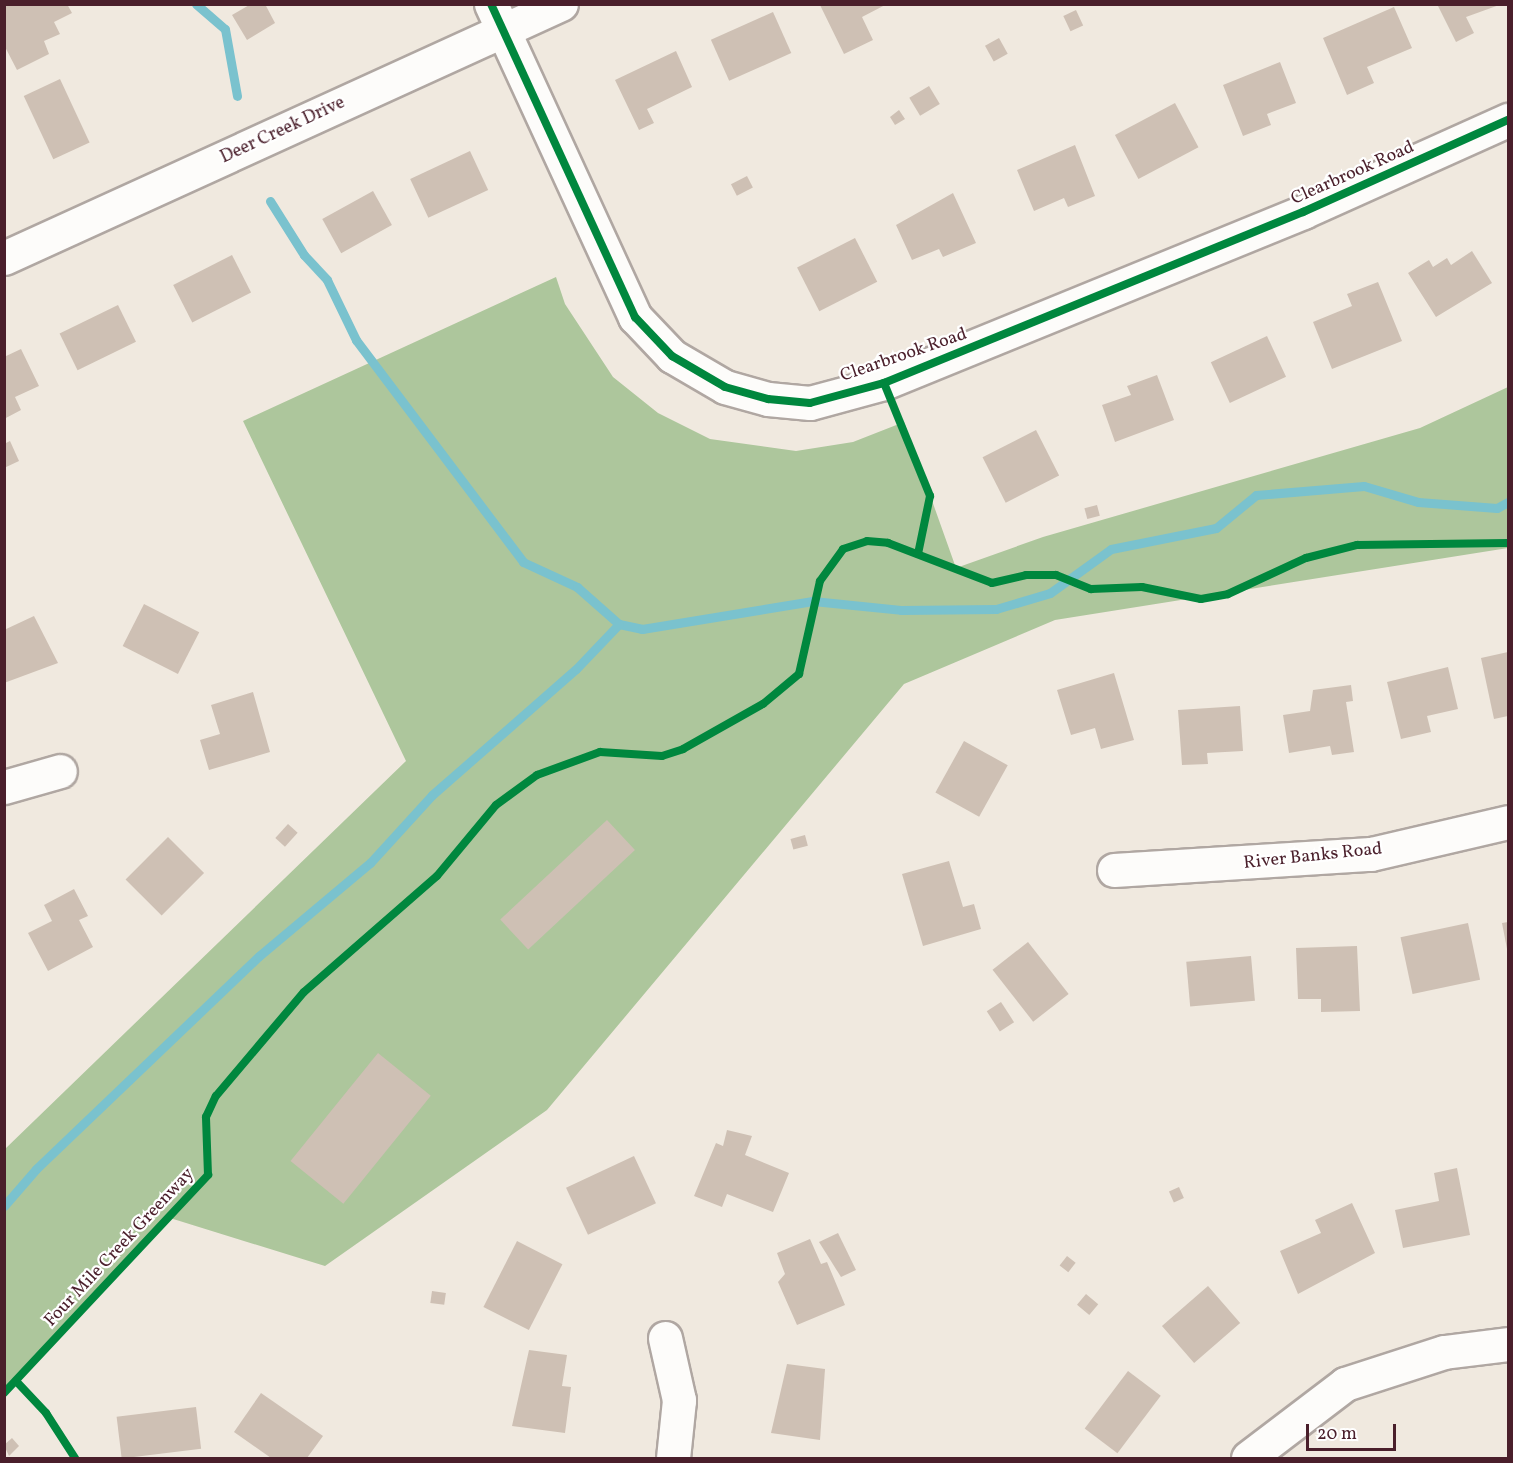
<!DOCTYPE html>
<style>
body{margin:0}
#map{position:relative;width:1513px;height:1463px;overflow:hidden;background:#f0e9df;font-family:Vollkorn,serif}
div>[style]{position:absolute}
.forest>*{inset:0;background:#adc69c}
.stream>*{height:9px;margin:-4.5px;padding:0 4.5px;transform-origin:4.5px;border-radius:4.5px;background:#7ac2ce}
.building>*{inset:0;background:#cec0b4;transform-origin:0 0}
.roads{filter:drop-shadow(2px 0 #b0a7a2) drop-shadow(-2px 0 #b0a7a2) drop-shadow(0 2px #b0a7a2) drop-shadow(0 -2px #b0a7a2)}
.minor>*{height:33px;margin:-16.5px;padding:0 16.5px;transform-origin:16.5px;border-radius:16.5px;background:#fdfcfa}
.cycleway>*{height:8px;margin:-4px;padding:0 4px;transform-origin:4px;border-radius:4px;background:#00873e}
span{translate:-50% -50%;white-space:nowrap;text-align:center;line-height:1.15;-webkit-text-stroke:4.5px #fff;paint-order:stroke}
.street-label{font-size:18px;color:#4a1f2b}
.frame{position:absolute;inset:0;border:6px solid #4a1f2b;pointer-events:none}
.scale{position:absolute;left:1306px;top:1424px;width:90px;height:27px;box-sizing:border-box;border:3px solid #4a1f2b;border-top:0;padding-left:8px;font-size:18px;line-height:21px;white-space:nowrap;color:#4a1f2b;-webkit-text-stroke:4px #fff;paint-order:stroke}
</style>
<div id="map">
<div class="forest">
<div style="clip-path:polygon(556px 277px,565px 304px,613px 377px,658px 413px,710px 439px,796px 451px,853px 442px,904px 422px,956px 568px,1043px 537px,1420px 428px,1508px 387px,1508px 548px,1055px 620px,904px 684px,547px 1110px,325px 1266px,170px 1218px,5px 1397px,5px 1149px,406px 761px,243px 421px)"></div>
</div>
<div class="stream">
<div style="left:196px;top:4px;width:38px;rotate:41deg"></div>
<div style="left:225px;top:29px;width:68px;rotate:79.8deg"></div>
<div style="left:270px;top:201px;width:64px;rotate:57.8deg"></div>
<div style="left:304px;top:255px;width:34px;rotate:47deg"></div>
<div style="left:327px;top:280px;width:67px;rotate:64.2deg"></div>
<div style="left:356px;top:340px;width:278px;rotate:53deg"></div>
<div style="left:523px;top:562px;width:60px;rotate:24.8deg"></div>
<div style="left:577px;top:587px;width:56px;rotate:41.4deg"></div>
<div style="left:619px;top:624px;width:24px;rotate:12deg"></div>
<div style="left:642px;top:629px;width:173px;rotate:-9.3deg"></div>
<div style="left:813px;top:601px;width:88px;rotate:5.8deg"></div>
<div style="left:901px;top:610px;width:95px;rotate:-0.6deg"></div>
<div style="left:996px;top:609px;width:56px;rotate:-16.5deg"></div>
<div style="left:1050px;top:593px;width:75px;rotate:-35.8deg"></div>
<div style="left:1111px;top:549px;width:107px;rotate:-11.3deg"></div>
<div style="left:1216px;top:528px;width:52px;rotate:-39.5deg"></div>
<div style="left:1256px;top:495px;width:108px;rotate:-4.8deg"></div>
<div style="left:1364px;top:486px;width:56px;rotate:16.5deg"></div>
<div style="left:1418px;top:502px;width:79px;rotate:4.3deg"></div>
<div style="left:1497px;top:508px;width:13px;rotate:-29deg"></div>
<div style="left:4px;top:1206px;width:49px;rotate:-49.1deg"></div>
<div style="left:36px;top:1169px;width:308px;rotate:-43.7deg"></div>
<div style="left:259px;top:956px;width:145px;rotate:-40deg"></div>
<div style="left:370px;top:863px;width:92px;rotate:-47.6deg"></div>
<div style="left:432px;top:795px;width:191px;rotate:-41.2deg"></div>
<div style="left:576px;top:669px;width:62px;rotate:-46.3deg"></div>
</div>
<div class="building">
<div style="clip-path:polygon(4px 4px,67px 4px,72px 13px,54px 22px,60px 34px,44px 41px,49px 54px,17px 70px,4px 45px)"></div>
<div style="clip-path:polygon(251px 4px,265px 4px,275px 23px,247px 40px,232px 15px)"></div>
<div style="clip-path:polygon(887px 4px,862px 17px,873px 40px,844px 54px,820px 5px)"></div>
<div style="clip-path:polygon(1437px 4px,1502px 4px,1466px 17px,1474px 33px,1456px 42px)"></div>
<div style="clip-path:polygon(1394px 7px,1412px 48px,1367px 67px,1374px 83px,1347px 95px,1323px 38px)"></div>
<div style="left:1076px;top:10px;width:17px;height:14px;rotate:65deg"></div>
<div style="left:773px;top:12px;width:45px;height:68px;rotate:66deg"></div>
<div style="left:999px;top:38px;width:18px;height:16px;rotate:61deg"></div>
<div style="clip-path:polygon(676px 51px,692px 87px,647px 109px,654px 123px,639px 130px,615px 80px)"></div>
<div style="clip-path:polygon(1280px 62px,1296px 103px,1267px 114px,1271px 125px,1243px 136px,1223px 85px)"></div>
<div style="left:60px;top:79px;width:70px;height:40px;rotate:65deg"></div>
<div style="left:929px;top:86px;width:21px;height:23px;rotate:59deg"></div>
<div style="left:1175px;top:103px;width:50px;height:68px;rotate:62deg"></div>
<div style="clip-path:polygon(899px 110px,905px 119px,895px 125px,890px 117px)"></div>
<div style="clip-path:polygon(1075px 145px,1095px 196px,1068px 207px,1064px 198px,1034px 211px,1017px 170px)"></div>
<div style="left:470px;top:151px;width:43px;height:66px;rotate:65deg"></div>
<div style="left:747px;top:176px;width:13px;height:18px;rotate:63deg"></div>
<div style="left:373px;top:191px;width:39px;height:58px;rotate:61deg"></div>
<div style="clip-path:polygon(953px 193px,976px 243px,943px 257px,939px 249px,912px 260px,896px 225px)"></div>
<div style="left:855px;top:238px;width:49px;height:65px;rotate:63deg"></div>
<div style="clip-path:polygon(1472px 251px,1492px 283px,1436px 317px,1408px 273px,1429px 260px,1433px 267px,1447px 258px,1451px 265px)"></div>
<div style="left:232px;top:255px;width:42px;height:66px;rotate:63deg"></div>
<div style="clip-path:polygon(1378px 282px,1402px 341px,1332px 369px,1313px 322px,1352px 306px,1347px 294px)"></div>
<div style="left:118px;top:305px;width:41px;height:65px;rotate:64deg"></div>
<div style="left:1267px;top:336px;width:45px;height:62px;rotate:65deg"></div>
<div style="clip-path:polygon(21px 349px,39px 386px,15px 397px,21px 410px,4px 419px,4px 357px)"></div>
<div style="clip-path:polygon(1157px 375px,1174px 420px,1115px 442px,1102px 405px,1131px 395px,1127px 386px)"></div>
<div style="left:1036px;top:430px;width:51px;height:60px;rotate:63deg"></div>
<div style="clip-path:polygon(10px 441px,19px 461px,4px 468px,4px 444px)"></div>
<div style="left:1097px;top:505px;width:11px;height:13px;rotate:75deg"></div>
<div style="left:144px;top:604px;width:62px;height:47px;rotate:27deg"></div>
<div style="clip-path:polygon(34px 616px,58px 663px,4px 683px,4px 630px)"></div>
<div style="clip-path:polygon(1508px 652px,1508px 716px,1494px 719px,1481px 658px)"></div>
<div style="clip-path:polygon(1448px 667px,1458px 709px,1427px 716px,1431px 732px,1401px 739px,1387px 682px)"></div>
<div style="clip-path:polygon(1114px 673px,1134px 740px,1101px 749px,1095px 728px,1071px 735px,1057px 690px)"></div>
<div style="clip-path:polygon(1351px 685px,1353px 701px,1346px 702px,1354px 752px,1332px 755px,1330px 746px,1289px 753px,1283px 715px,1310px 711px,1313px 690px)"></div>
<div style="clip-path:polygon(253px 692px,270px 752px,209px 770px,200px 740px,220px 734px,211px 705px)"></div>
<div style="clip-path:polygon(1240px 706px,1243px 751px,1207px 753px,1208px 764px,1182px 765px,1178px 710px)"></div>
<div style="left:964px;top:741px;width:50px;height:59px;rotate:29deg"></div>
<div style="left:607px;top:820px;width:41px;height:146px;rotate:47deg"></div>
<div style="left:288px;top:824px;width:13px;height:19px;rotate:42deg"></div>
<div style="left:805px;top:835px;width:11px;height:15px;rotate:75deg"></div>
<div style="left:168px;top:837px;width:51px;height:60px;rotate:45deg"></div>
<div style="clip-path:polygon(949px 861px,963px 907px,974px 904px,981px 929px,923px 946px,902px 874px)"></div>
<div style="clip-path:polygon(74px 889px,88px 916px,79px 920px,93px 947px,48px 971px,28px 933px,52px 921px,44px 905px)"></div>
<div style="clip-path:polygon(1508px 922px,1508px 949px,1507px 949px,1502px 923px)"></div>
<div style="left:1468px;top:923px;width:58px;height:69px;rotate:78deg"></div>
<div style="left:1028px;top:942px;width:66px;height:45px;rotate:52deg"></div>
<div style="clip-path:polygon(1357px 946px,1360px 1011px,1321px 1012px,1321px 999px,1298px 999px,1296px 948px)"></div>
<div style="left:1251px;top:956px;width:45px;height:65px;rotate:85deg"></div>
<div style="left:1001px;top:1002px;width:24px;height:17px;rotate:57deg"></div>
<div style="left:378px;top:1053px;width:68px;height:139px;rotate:39deg"></div>
<div style="clip-path:polygon(727px 1130px,752px 1136px,745px 1155px,789px 1173px,773px 1212px,727px 1194px,722px 1207px,694px 1196px,716px 1143px,723px 1146px)"></div>
<div style="left:634px;top:1156px;width:52px;height:75px;rotate:65deg"></div>
<div style="clip-path:polygon(1457px 1168px,1470px 1235px,1403px 1248px,1395px 1210px,1439px 1201px,1434px 1173px)"></div>
<div style="left:1179px;top:1187px;width:12px;height:11px;rotate:66deg"></div>
<div style="clip-path:polygon(1352px 1203px,1375px 1253px,1298px 1294px,1280px 1251px,1321px 1233px,1315px 1220px)"></div>
<div style="clip-path:polygon(838px 1233px,856px 1270px,841px 1277px,819px 1242px)"></div>
<div style="clip-path:polygon(810px 1239px,821px 1264px,827px 1262px,845px 1305px,797px 1325px,778px 1282px,785px 1274px,777px 1253px)"></div>
<div style="left:517px;top:1241px;width:51px;height:74px;rotate:27deg"></div>
<div style="left:1067px;top:1256px;width:11px;height:12px;rotate:38deg"></div>
<div style="left:1208px;top:1286px;width:49px;height:61px;rotate:49deg"></div>
<div style="left:432px;top:1291px;width:14px;height:12px;rotate:8deg"></div>
<div style="left:1086px;top:1294px;width:16px;height:14px;rotate:40deg"></div>
<div style="clip-path:polygon(529px 1350px,567px 1355px,562px 1386px,571px 1387px,565px 1433px,512px 1426px)"></div>
<div style="clip-path:polygon(787px 1364px,825px 1369px,820px 1440px,771px 1433px)"></div>
<div style="left:1128px;top:1371px;width:41px;height:72px;rotate:37deg"></div>
<div style="clip-path:polygon(261px 1393px,323px 1436px,307px 1458px,271px 1458px,234px 1432px)"></div>
<div style="left:196px;top:1407px;width:42px;height:80px;rotate:83deg"></div>
<div style="clip-path:polygon(12px 1438px,19px 1446px,9px 1456px,4px 1445px)"></div>
</div>
<div class="roads">
<div class="minor">
<div style="left:491px;top:4px;width:345px;rotate:65.3deg"></div>
<div style="left:635px;top:317px;width:54px;rotate:46.5deg"></div>
<div style="left:672px;top:356px;width:61px;rotate:30.3deg"></div>
<div style="left:725px;top:387px;width:45px;rotate:15.6deg"></div>
<div style="left:768px;top:399px;width:42px;rotate:5.4deg"></div>
<div style="left:810px;top:403px;width:77px;rotate:-15.1deg"></div>
<div style="left:884px;top:383px;width:453px;rotate:-22.2deg"></div>
<div style="left:1303px;top:212px;width:225px;rotate:-24.2deg"></div>
<div style="left:4px;top:258px;width:612px;rotate:-24.51deg"></div>
<div style="left:4px;top:787px;width:58px;rotate:-15.9deg"></div>
<div style="left:1114px;top:870px;width:257px;rotate:-3.6deg"></div>
<div style="left:1371px;top:854px;width:141px;rotate:-13.1deg"></div>
<div style="left:665px;top:1338px;width:64px;rotate:77.3deg"></div>
<div style="left:679px;top:1400px;width:58px;rotate:95.9deg"></div>
<div style="left:1248px;top:1458px;width:122px;rotate:-37.3deg"></div>
<div style="left:1345px;top:1384px;width:104px;rotate:-17.9deg"></div>
<div style="left:1444px;top:1352px;width:64px;rotate:-7.1deg"></div>
</div>
</div>
<div class="cycleway">
<div style="left:491px;top:4px;width:345px;rotate:65.3deg"></div>
<div style="left:635px;top:317px;width:54px;rotate:46.5deg"></div>
<div style="left:672px;top:356px;width:61px;rotate:30.3deg"></div>
<div style="left:725px;top:387px;width:45px;rotate:15.6deg"></div>
<div style="left:768px;top:399px;width:42px;rotate:5.4deg"></div>
<div style="left:810px;top:403px;width:77px;rotate:-15.1deg"></div>
<div style="left:884px;top:383px;width:453px;rotate:-22.2deg"></div>
<div style="left:1303px;top:212px;width:225px;rotate:-24.2deg"></div>
<div style="left:884px;top:383px;width:122px;rotate:67.8deg"></div>
<div style="left:930px;top:496px;width:59px;rotate:101.7deg"></div>
<div style="left:16px;top:1381px;width:44px;rotate:46.8deg"></div>
<div style="left:46px;top:1413px;width:54px;rotate:57.2deg"></div>
<div style="left:4px;top:1393px;width:299px;rotate:-46.9deg"></div>
<div style="left:208px;top:1175px;width:58px;rotate:-92deg"></div>
<div style="left:206px;top:1117px;width:23px;rotate:-65deg"></div>
<div style="left:216px;top:1096px;width:136px;rotate:-49.8deg"></div>
<div style="left:304px;top:992px;width:176px;rotate:-41.1deg"></div>
<div style="left:437px;top:876px;width:92px;rotate:-50.3deg"></div>
<div style="left:496px;top:805px;width:51px;rotate:-36.2deg"></div>
<div style="left:537px;top:775px;width:67px;rotate:-20.1deg"></div>
<div style="left:600px;top:752px;width:62px;rotate:3.7deg"></div>
<div style="left:662px;top:756px;width:22px;rotate:-18deg"></div>
<div style="left:683px;top:749px;width:92px;rotate:-29.4deg"></div>
<div style="left:763px;top:704px;width:47px;rotate:-39.8deg"></div>
<div style="left:799px;top:674px;width:95px;rotate:-77.3deg"></div>
<div style="left:820px;top:581px;width:39px;rotate:-54deg"></div>
<div style="left:843px;top:549px;width:25px;rotate:-18deg"></div>
<div style="left:867px;top:541px;width:21px;rotate:5deg"></div>
<div style="left:888px;top:543px;width:111px;rotate:21deg"></div>
<div style="left:992px;top:583px;width:35px;rotate:-13deg"></div>
<div style="left:1026px;top:575px;width:30px"></div>
<div style="left:1056px;top:575px;width:38px;rotate:22deg"></div>
<div style="left:1091px;top:589px;width:51px;rotate:-2.2deg"></div>
<div style="left:1142px;top:587px;width:60px;rotate:11.5deg"></div>
<div style="left:1201px;top:599px;width:27px;rotate:-10deg"></div>
<div style="left:1228px;top:594px;width:86px;rotate:-24.8deg"></div>
<div style="left:1306px;top:558px;width:53px;rotate:-14.3deg"></div>
<div style="left:1357px;top:545px;width:151px;rotate:-0.8deg"></div>
</div>
<div class="street-label">
<span style="left:283px;top:131px;rotate:-25deg">Deer Creek Drive</span>
<span style="left:1353px;top:174px;rotate:-24deg">Clearbrook Road</span>
<span style="left:904px;top:356px;rotate:-19deg">Clearbrook Road</span>
<span style="left:1313px;top:857px;rotate:-6deg">River Banks Road</span>
<span style="left:120px;top:1248px;rotate:-47deg">Four Mile Creek Greenway</span>
</div>
<div class="frame"></div>
<div class="scale">20 m</div>
</div>
